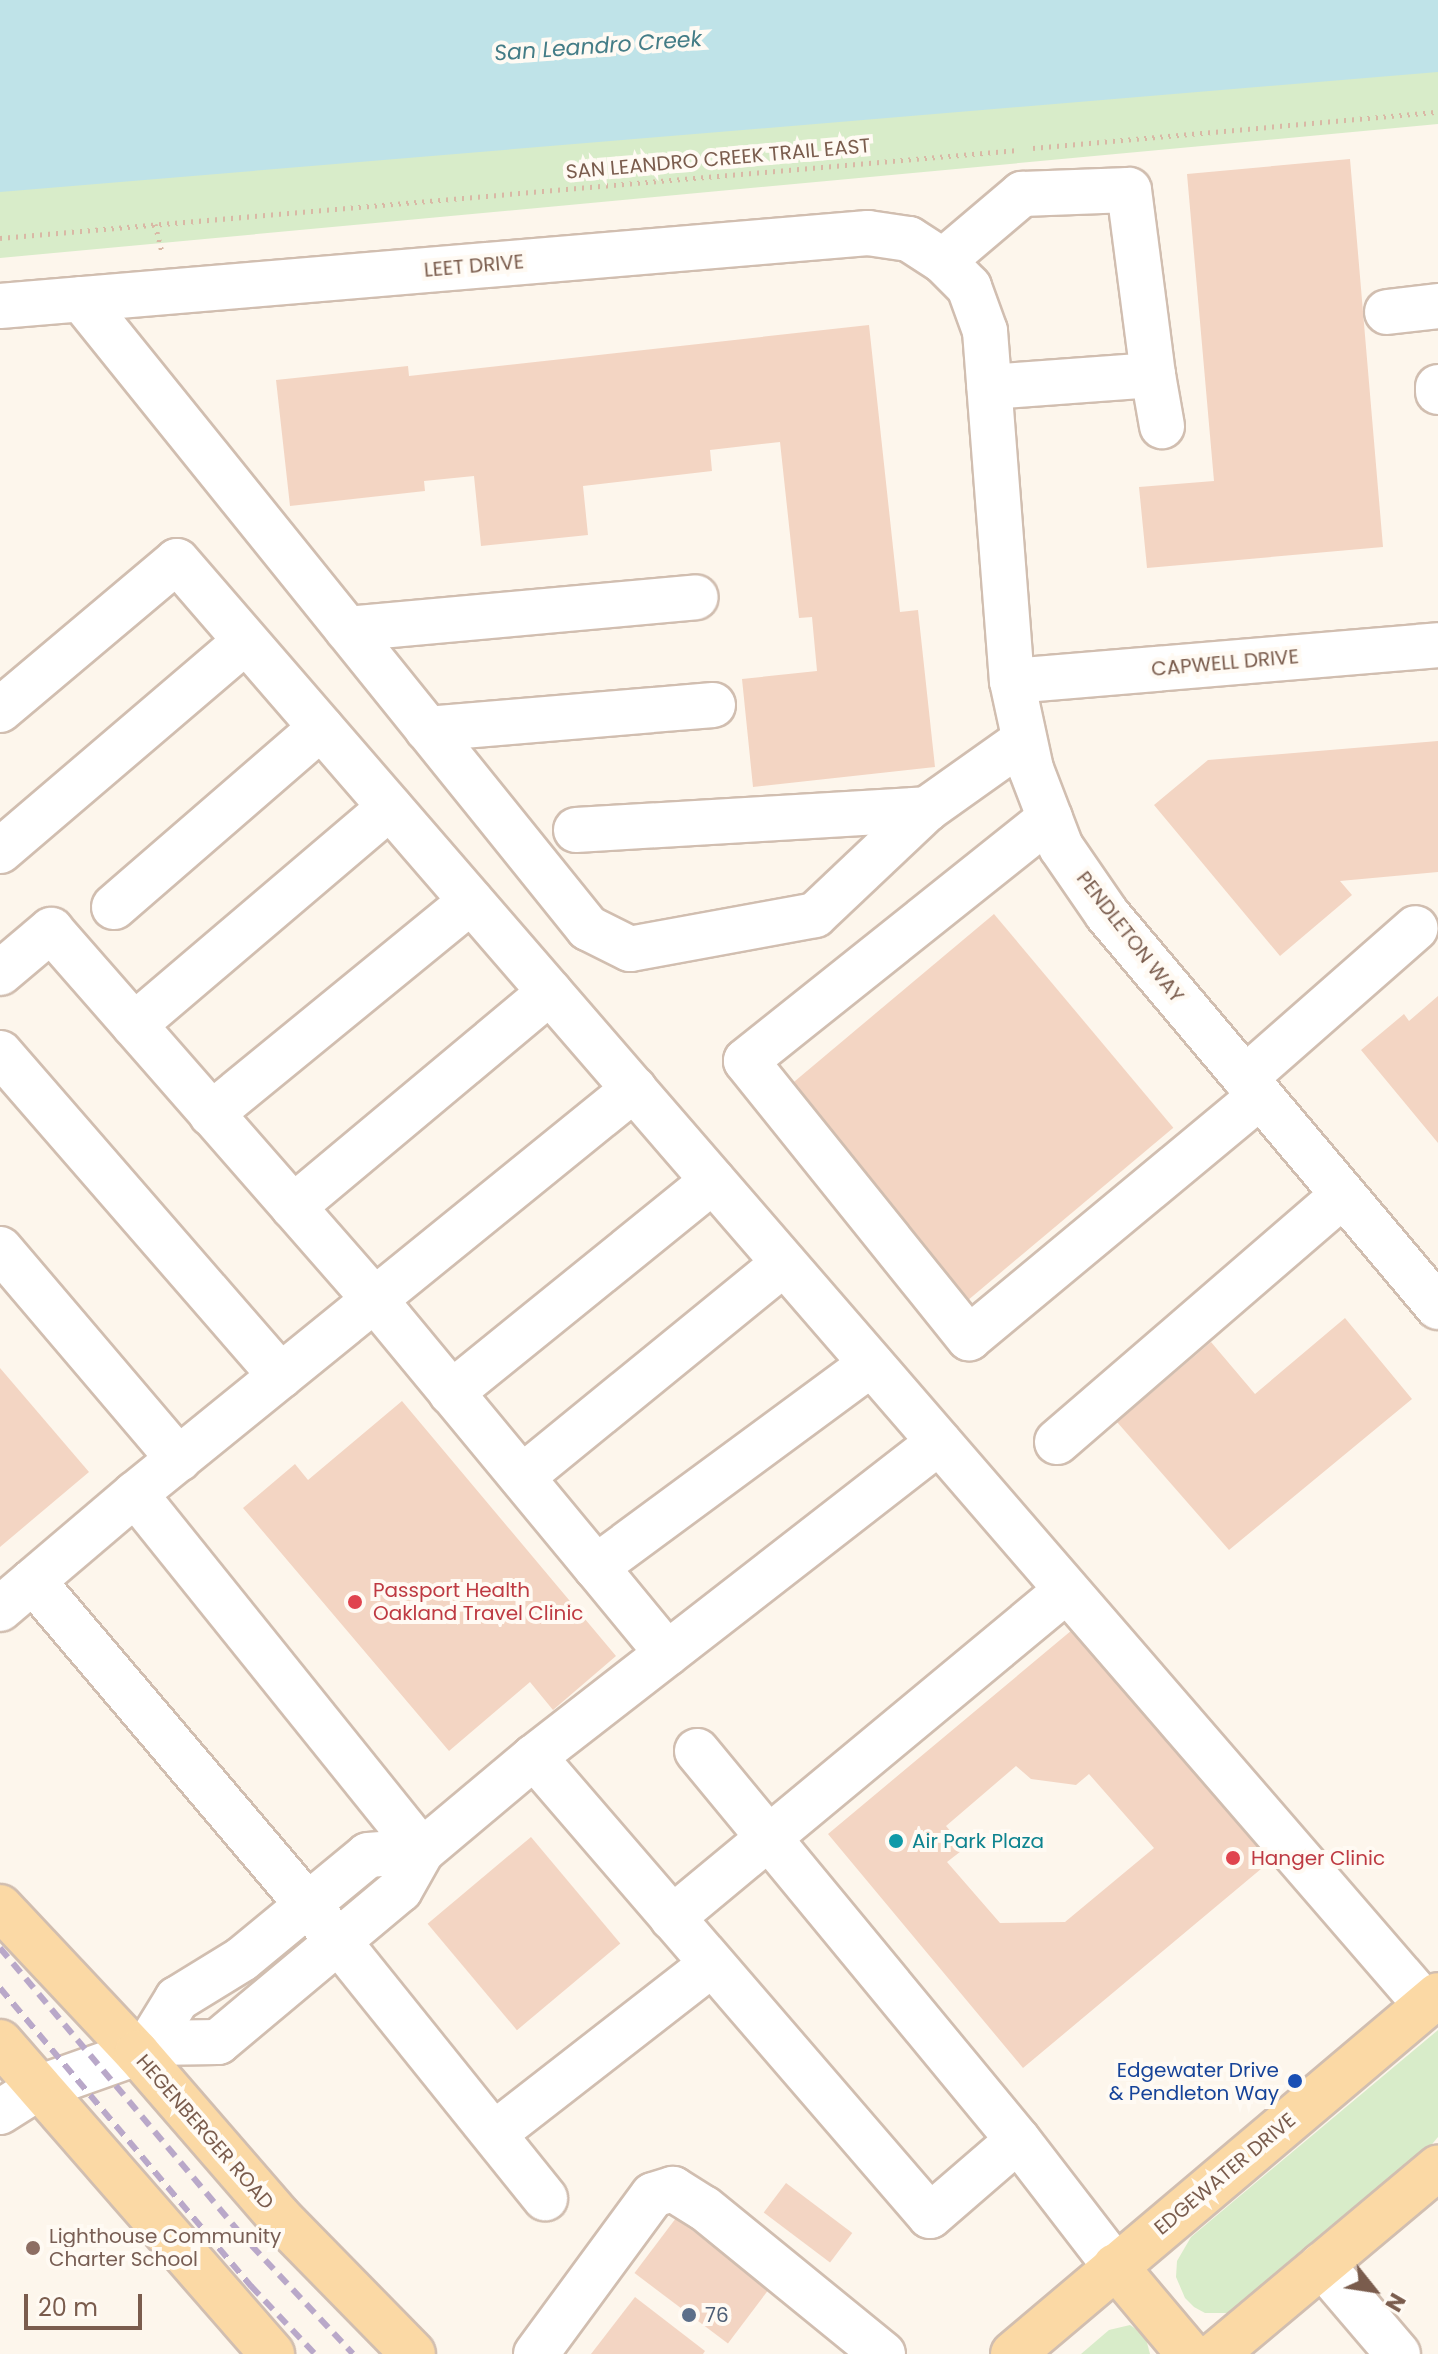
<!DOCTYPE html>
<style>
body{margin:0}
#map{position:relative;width:1438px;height:2354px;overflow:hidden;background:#fdf6ec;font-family:Poppins,sans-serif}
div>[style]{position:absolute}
.green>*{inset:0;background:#d8ecc9}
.water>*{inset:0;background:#bfe3e8}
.building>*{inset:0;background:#f3d5c3;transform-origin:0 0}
.path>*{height:5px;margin-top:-2.5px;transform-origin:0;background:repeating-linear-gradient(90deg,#d9b8a5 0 2px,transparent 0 8px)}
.roads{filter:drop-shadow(2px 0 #d1beb0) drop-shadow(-2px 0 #d1beb0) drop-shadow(0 2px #d1beb0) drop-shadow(0 -2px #d1beb0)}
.minor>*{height:44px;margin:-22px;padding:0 22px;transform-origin:22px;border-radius:22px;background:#fff}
.major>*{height:44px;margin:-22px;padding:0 22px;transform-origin:22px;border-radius:22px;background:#fbd9a5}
.rail>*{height:6px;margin-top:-3px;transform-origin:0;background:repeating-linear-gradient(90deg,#b9a8c9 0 12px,transparent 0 20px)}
.dots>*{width:22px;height:22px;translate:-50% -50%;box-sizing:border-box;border:4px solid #fffaf3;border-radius:50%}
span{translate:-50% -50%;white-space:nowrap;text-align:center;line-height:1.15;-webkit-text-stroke:8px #fffaf3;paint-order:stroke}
.street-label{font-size:20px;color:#7a5c4d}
.health-label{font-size:20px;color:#be3a42}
.left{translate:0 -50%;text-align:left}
.culture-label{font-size:20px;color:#0d838f}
.transit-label{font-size:20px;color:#164399}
.right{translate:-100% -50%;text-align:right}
.education-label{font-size:20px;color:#785e54}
.service-label{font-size:20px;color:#4e5e75}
.water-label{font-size:22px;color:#437c86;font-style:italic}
.north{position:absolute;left:1334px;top:2250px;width:80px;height:80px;-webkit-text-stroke:6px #fffaf3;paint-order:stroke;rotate:120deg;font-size:22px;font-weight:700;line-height:32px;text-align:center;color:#7a5c4d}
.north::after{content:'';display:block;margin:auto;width:28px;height:36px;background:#7a5c4d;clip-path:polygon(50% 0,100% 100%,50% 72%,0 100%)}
.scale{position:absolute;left:24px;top:2294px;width:118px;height:36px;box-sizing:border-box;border:4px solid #7a5c4d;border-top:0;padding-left:10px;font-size:24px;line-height:28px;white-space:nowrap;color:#7a5c4d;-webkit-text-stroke:6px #fffaf3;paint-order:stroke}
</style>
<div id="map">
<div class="green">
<div style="clip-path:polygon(0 0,1438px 0,1438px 124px,0 258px)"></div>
<div style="clip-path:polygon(1438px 2030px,1438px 2137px,1428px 2149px,1232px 2313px,1205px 2313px,1194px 2307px,1185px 2298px,1176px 2277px,1177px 2261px,1191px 2237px)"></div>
<div style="clip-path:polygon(1130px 2325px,1145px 2335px,1150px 2354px,1081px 2354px,1109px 2330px)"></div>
</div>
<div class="water">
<div style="clip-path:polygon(0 0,1438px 0,1438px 72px,0 192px)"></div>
</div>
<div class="building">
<div style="clip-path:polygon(1350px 159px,1383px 547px,1147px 568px,1139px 487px,1214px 481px,1187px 174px)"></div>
<div style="clip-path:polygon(869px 325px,900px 612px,918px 610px,935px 767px,753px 787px,742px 679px,817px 671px,812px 617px,799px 618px,780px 442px,710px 450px,712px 471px,583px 486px,588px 535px,481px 546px,474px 476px,424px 481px,425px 491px,290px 506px,276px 380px,408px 366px,409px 376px)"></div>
<div style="clip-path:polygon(1438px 741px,1438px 872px,1340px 881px,1352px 895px,1280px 956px,1154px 805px,1208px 760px)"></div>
<div style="left:994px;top:914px;width:279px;height:269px;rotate:50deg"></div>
<div style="clip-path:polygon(1438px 996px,1438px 1143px,1361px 1050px,1404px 1014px,1409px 1021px)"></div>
<div style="clip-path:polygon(1345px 1318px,1412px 1399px,1229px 1550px,1117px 1422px,1211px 1342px,1255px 1394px)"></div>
<div style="clip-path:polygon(0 1368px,89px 1472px,0 1547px)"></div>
<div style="clip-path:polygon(402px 1401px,616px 1656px,553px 1710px,530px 1682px,449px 1751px,243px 1508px,295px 1464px,308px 1480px)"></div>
<div style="clip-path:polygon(evenodd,1078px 1625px,1273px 1859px,1023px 2068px,828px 1834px,1078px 1625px,1016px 1766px,1031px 1779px,1076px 1785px,1089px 1774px,1154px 1848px,1065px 1922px,1000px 1923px,947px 1862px,965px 1848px,946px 1826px,1016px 1766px)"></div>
<div style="left:531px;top:1837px;width:139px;height:135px;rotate:50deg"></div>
<div style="left:786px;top:2183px;width:83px;height:37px;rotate:37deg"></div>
<div style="left:676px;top:2218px;width:117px;height:69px;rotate:37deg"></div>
<div style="clip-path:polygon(635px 2297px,705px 2351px,703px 2354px,591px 2354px)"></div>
</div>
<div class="path">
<div style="left:1033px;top:148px;width:407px;rotate:-5.1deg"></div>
<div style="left:155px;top:224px;width:29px;rotate:76deg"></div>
<div style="left:0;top:238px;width:1023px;rotate:-4.94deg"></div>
</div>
<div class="roads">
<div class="minor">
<div style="left:943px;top:261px;width:104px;rotate:-40.3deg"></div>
<div style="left:1022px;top:194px;width:107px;rotate:-2.1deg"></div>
<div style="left:1129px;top:190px;width:187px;rotate:82.6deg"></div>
<div style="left:1153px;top:375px;width:164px;rotate:175.8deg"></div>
<div style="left:81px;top:299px;width:808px;rotate:51.13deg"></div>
<div style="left:588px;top:928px;width:47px;rotate:26.6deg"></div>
<div style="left:630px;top:949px;width:188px;rotate:-10.4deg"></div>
<div style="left:815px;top:915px;width:154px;rotate:-43.4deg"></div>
<div style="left:0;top:306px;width:871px;rotate:-4.81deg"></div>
<div style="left:868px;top:233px;width:41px;rotate:8.3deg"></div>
<div style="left:909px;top:239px;width:40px;rotate:32.9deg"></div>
<div style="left:943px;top:261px;width:37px;rotate:45deg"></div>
<div style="left:969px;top:287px;width:47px;rotate:70deg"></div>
<div style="left:985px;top:331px;width:351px;rotate:85.6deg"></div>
<div style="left:1012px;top:681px;width:90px;rotate:77.8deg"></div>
<div style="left:1031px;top:769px;width:84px;rotate:69deg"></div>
<div style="left:1061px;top:847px;width:81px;rotate:55.5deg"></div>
<div style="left:1107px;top:914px;width:514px;rotate:49.89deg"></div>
<div style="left:1387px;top:312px;width:51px;rotate:-6.7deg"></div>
<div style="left:1153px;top:375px;width:52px;rotate:80deg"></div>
<div style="left:1438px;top:387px;width:5px;rotate:90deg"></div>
<div style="left:347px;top:629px;width:350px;rotate:-5.2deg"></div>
<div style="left:1012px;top:681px;width:428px;rotate:-4.8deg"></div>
<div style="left:0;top:710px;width:231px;rotate:-40.1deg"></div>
<div style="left:177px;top:561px;width:1909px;rotate:49.14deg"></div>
<div style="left:427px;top:729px;width:287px;rotate:-4.8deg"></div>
<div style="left:1050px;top:818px;width:389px;rotate:141.4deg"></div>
<div style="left:746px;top:1061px;width:356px;rotate:51.2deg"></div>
<div style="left:969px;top:1338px;width:378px;rotate:-39.7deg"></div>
<div style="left:576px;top:830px;width:352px;rotate:-3.4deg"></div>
<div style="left:927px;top:809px;width:119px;rotate:-35.4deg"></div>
<div style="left:0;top:851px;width:323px;rotate:-40.5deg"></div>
<div style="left:114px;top:907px;width:274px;rotate:-40.9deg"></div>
<div style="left:0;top:973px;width:67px;rotate:-40.1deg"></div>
<div style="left:51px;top:930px;width:492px;rotate:48.8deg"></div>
<div style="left:375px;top:1300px;width:347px;rotate:50.4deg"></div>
<div style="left:596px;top:1567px;width:342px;rotate:-36.4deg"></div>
<div style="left:134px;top:1025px;width:336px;rotate:-40.4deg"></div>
<div style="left:0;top:1053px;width:428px;rotate:49deg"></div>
<div style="left:1245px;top:1078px;width:227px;rotate:-41.3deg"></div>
<div style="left:211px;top:1114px;width:336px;rotate:-39.3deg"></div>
<div style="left:293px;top:1207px;width:335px;rotate:-39.9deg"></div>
<div style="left:0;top:1249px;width:276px;rotate:49.6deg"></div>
<div style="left:451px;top:1393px;width:337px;rotate:-39deg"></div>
<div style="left:1057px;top:1442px;width:378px;rotate:-40.8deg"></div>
<div style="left:522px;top:1477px;width:338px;rotate:-39.2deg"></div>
<div style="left:135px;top:1494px;width:643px;rotate:-39.06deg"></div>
<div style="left:596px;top:1567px;width:112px;rotate:50.5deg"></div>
<div style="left:33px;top:1581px;width:473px;rotate:49.7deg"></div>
<div style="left:339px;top:1942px;width:329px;rotate:51.2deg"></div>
<div style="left:0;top:1609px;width:177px;rotate:-40.4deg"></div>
<div style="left:135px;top:1494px;width:458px;rotate:51.2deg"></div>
<div style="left:697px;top:1751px;width:504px;rotate:50.47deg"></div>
<div style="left:534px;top:1757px;width:513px;rotate:-37.87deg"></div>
<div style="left:672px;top:1918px;width:513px;rotate:-39.71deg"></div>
<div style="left:150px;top:2043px;width:68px;rotate:-0.8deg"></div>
<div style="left:218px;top:2042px;width:237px;rotate:-39.9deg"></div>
<div style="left:400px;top:1890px;width:45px;rotate:-60.6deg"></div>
<div style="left:422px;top:1851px;width:146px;rotate:-40deg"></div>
<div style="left:534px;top:1757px;width:606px;rotate:49.21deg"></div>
<div style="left:930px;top:2216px;width:116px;rotate:-40.8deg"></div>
<div style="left:1018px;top:2140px;width:159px;rotate:52.4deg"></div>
<div style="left:0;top:2112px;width:45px;rotate:-32.3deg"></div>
<div style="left:38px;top:2088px;width:105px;rotate:-19.5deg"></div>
<div style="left:137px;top:2053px;width:16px;rotate:-38deg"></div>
<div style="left:150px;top:2043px;width:52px;rotate:-58.5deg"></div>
<div style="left:177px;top:1999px;width:76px;rotate:-31.6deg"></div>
<div style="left:242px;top:1959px;width:163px;rotate:-39.5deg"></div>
<div style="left:368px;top:1855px;width:54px;rotate:-4.2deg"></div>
<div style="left:495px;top:2133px;width:275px;rotate:-37.9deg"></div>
<div style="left:1322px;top:2265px;width:117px;rotate:49.5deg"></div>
<div style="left:536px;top:2354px;width:197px;rotate:-53.7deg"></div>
<div style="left:653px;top:2195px;width:21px;rotate:-17deg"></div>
<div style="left:673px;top:2189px;width:36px;rotate:32deg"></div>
<div style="left:704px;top:2208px;width:231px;rotate:39.2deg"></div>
</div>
<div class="major">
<div style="left:0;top:1907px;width:200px;rotate:46.8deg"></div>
<div style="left:137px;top:2053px;width:218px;rotate:49.1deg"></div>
<div style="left:280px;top:2218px;width:190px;rotate:45.6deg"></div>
<div style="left:0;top:2042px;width:414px;rotate:48.9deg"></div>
<div style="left:1115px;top:2266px;width:115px;rotate:49.9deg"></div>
<div style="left:1013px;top:2354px;width:556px;rotate:-40.19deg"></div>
<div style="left:1216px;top:2354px;width:290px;rotate:-40deg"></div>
</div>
</div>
<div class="rail">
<div style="left:0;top:1948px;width:370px;rotate:49.9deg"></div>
<div style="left:238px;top:2231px;width:168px;rotate:46.9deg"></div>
<div style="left:0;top:1988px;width:390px;rotate:49.9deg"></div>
<div style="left:251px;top:2286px;width:93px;rotate:46.7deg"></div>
</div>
<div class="dots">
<div style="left:355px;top:1602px;background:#e0444e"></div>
<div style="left:896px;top:1841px;background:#0f9aa8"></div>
<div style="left:1233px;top:1858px;background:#e0444e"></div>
<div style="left:1295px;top:2081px;background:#1a4fb4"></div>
<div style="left:33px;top:2248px;background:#8d6e63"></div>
<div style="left:689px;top:2315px;background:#5c6f8a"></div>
</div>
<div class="street-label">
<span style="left:718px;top:159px;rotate:-5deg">SAN LEANDRO CREEK TRAIL EAST</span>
<span style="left:474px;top:266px;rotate:-5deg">LEET DRIVE</span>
<span style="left:1225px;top:663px;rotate:-5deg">CAPWELL DRIVE</span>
<span style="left:1130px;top:937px;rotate:52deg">PENDLETON WAY</span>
<span style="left:205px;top:2132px;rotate:49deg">HEGENBERGER ROAD</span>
<span style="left:1225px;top:2174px;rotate:-40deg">EDGEWATER DRIVE</span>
</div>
<div class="health-label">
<span class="left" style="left:373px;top:1602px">Passport Health<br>Oakland Travel Clinic</span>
<span class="left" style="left:1251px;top:1858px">Hanger Clinic</span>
</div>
<div class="culture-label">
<span class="left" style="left:912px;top:1841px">Air Park Plaza</span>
</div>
<div class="transit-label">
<span class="right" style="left:1279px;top:2082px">Edgewater Drive<br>&amp; Pendleton Way</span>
</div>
<div class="education-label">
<span class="left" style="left:49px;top:2248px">Lighthouse Community<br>Charter School</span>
</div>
<div class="service-label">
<span class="left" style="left:705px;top:2315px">76</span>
</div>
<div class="water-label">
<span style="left:598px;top:46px;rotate:-4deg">San Leandro Creek</span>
</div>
<div class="north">N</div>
<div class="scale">20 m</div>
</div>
